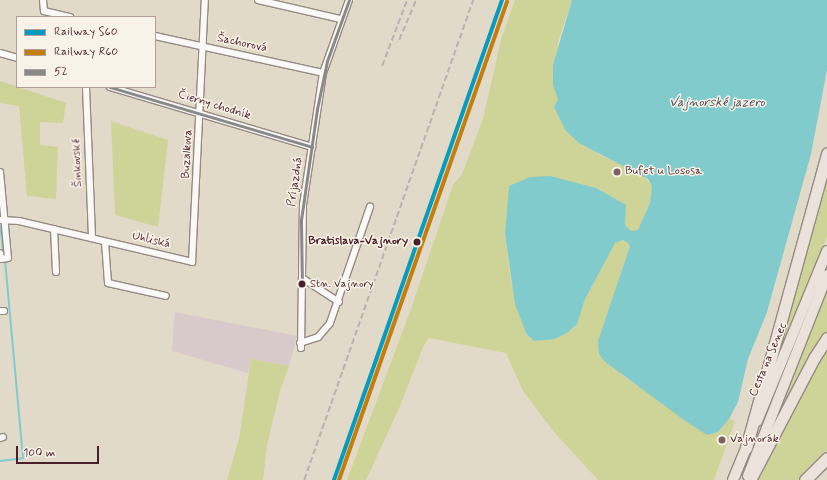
<!DOCTYPE html>
<meta charset="utf-8">
<style>
body{margin:0}
#map{position:relative;width:827px;height:480px;overflow:hidden;background:#e2dac8;font-family:Mynerve,sans-serif}
div>[style]{position:absolute}
.industrial>*{inset:0;background:#d8caca}
.green>*{inset:0;background:#ced398}
.water>*{inset:0;background:#81cbcc}
.stream>*{height:1.5px;margin:-0.75px;padding:0 0.75px;transform-origin:0.75px;border-radius:0.75px;background:#81cbcc}
.roads{filter:drop-shadow(1px 0 #958a83) drop-shadow(-1px 0 #958a83) drop-shadow(0 1px #958a83) drop-shadow(0 -1px #958a83)}
.street>*{height:6px;margin:-3px;padding:0 3px;transform-origin:3px;border-radius:3px;background:#fbf9f7}
.primary>*{height:10px;margin:-5px;padding:0 5px;transform-origin:5px;border-radius:5px;background:#ebe3db}
.highway>*{height:11px;margin:-5.5px;padding:0 5.5px;transform-origin:5.5px;border-radius:5.5px;background:#ebe3db}
.rail>*{height:1.5px;margin-top:-0.75px;transform-origin:0;background:repeating-linear-gradient(90deg,#b8b2b1 0 6px,transparent 0 9px)}
.bus-1>*{height:3px;margin:-1.5px;padding:0 1.5px;transform-origin:1.5px;border-radius:1.5px;background:#898989}
.rail-1>*{height:4px;margin:-2px;padding:0 2px;transform-origin:2px;border-radius:2px;background:#079bbe}
.rail-2>*{height:4px;margin:-2px;padding:0 2px;transform-origin:2px;border-radius:2px;background:#c37e0d}
.dots>*{width:11px;height:11px;translate:-50% -50%;box-sizing:border-box;border:2px solid #f7f3e8;border-radius:50%}
span{translate:-50% -50%;white-space:nowrap;text-align:center;line-height:1.15;-webkit-text-stroke:3px #f7f3e8;paint-order:stroke}
.bus-label{font-size:11px;color:#4a1f2b}
.left{translate:0 -50%;text-align:left}
.street-label{font-size:12px;color:#4a1f2b}
.poi-label{font-size:12px;color:#4a1f2b}
.stop-label{font-size:12px;color:#4a1f2b;font-weight:700}
.right{translate:-100% -50%;text-align:right}
.water-label{font-size:13px;color:#4e515c;font-style:italic}
.legend{position:absolute;left:16px;top:16px;width:140px;height:72px;box-sizing:border-box;background:#f7f3e8;border:1px solid #b29e9c;margin:0;padding:5px 7px;list-style:none;font-size:12px;color:#4a1f2b}
.legend li{display:flex;align-items:center;gap:8px;height:20px}
.legend b{width:20px;border:1px solid #b29e9c}
.scale{position:absolute;left:16px;top:446px;width:83px;height:18px;box-sizing:border-box;border:2px solid #4a1f2b;border-top:0;padding-left:5px;font-size:12px;line-height:14px;white-space:nowrap;color:#4a1f2b;-webkit-text-stroke:3px #f7f3e8;paint-order:stroke}
</style>
<div id="map">
<div class="industrial">
<div style="clip-path:polygon(175px 312px,297px 336px,289px 366px,251px 359px,248px 373px,172px 351px)"></div>
</div>
<div class="green">
<div style="clip-path:polygon(515px 0,572px 0,558px 42px,553px 85px,558px 100px,600px 155px,642px 174px,652px 186px,650px 203px,638px 231px,631px 231px,563px 180px,550px 176px,509px 186px,505px 234px,511px 281px,526px 333px,555px 339px,567px 333px,577px 323px,585px 299px,615px 242px,623px 240px,628px 243px,630px 246px,598px 341px,622px 375px,707px 435px,718px 432px,729px 419px,735px 421px,714px 480px,598px 480px,554px 432px,523px 391px,506px 353px,429px 338px,423px 347px,400px 406px,366px 480px,347px 480px,411px 309px,453px 185px,462px 174px,483px 119px,501px 40px)"></div>
<div style="clip-path:polygon(0 81px,66px 103px,63px 123px,40px 122px,40px 145px,58px 147px,56px 199px,27px 196px,19px 106px,0 103px)"></div>
<div style="clip-path:polygon(111px 121px,168px 140px,158px 227px,115px 215px)"></div>
<div style="clip-path:polygon(827px 166px,827px 236px,768px 385px)"></div>
<div style="clip-path:polygon(827px 290px,827px 331px,782px 411px,787px 392px)"></div>
<div style="clip-path:polygon(827px 345px,827px 451px,798px 480px,755px 480px)"></div>
<div style="clip-path:polygon(251px 359px,289px 366px,280px 391px,267px 445px,263px 480px,227px 480px,239px 439px)"></div>
</div>
<div class="water">
<div style="clip-path:polygon(572px 0,827px 0,827px 70px,811px 154px,767px 312px,748px 359px,738px 402px,729px 419px,718px 432px,707px 435px,684px 420px,604px 361px,599px 354px,598px 341px,630px 246px,628px 243px,623px 240px,615px 243px,585px 299px,577px 324px,567px 333px,555px 339px,534px 341px,526px 333px,515px 304px,505px 234px,509px 186px,530px 177px,550px 176px,596px 188px,626px 205px,625px 225px,631px 231px,638px 230px,650px 203px,652px 186px,648px 179px,579px 143px,566px 131px,554px 107px,558px 100px,553px 85px,553px 65px)"></div>
</div>
<div class="stream">
<div style="left:1px;top:226px;width:29px;rotate:84deg"></div>
<div style="left:0;top:461px;width:23px;rotate:-7deg"></div>
<div style="left:23px;top:458px;width:198px;rotate:-95.2deg"></div>
</div>
<div class="roads">
<div class="street">
<div style="left:43px;top:0;width:11px;rotate:85deg"></div>
<div style="left:44px;top:11px;width:27px;rotate:13deg"></div>
<div style="left:258px;top:0;width:84px;rotate:13deg"></div>
<div style="left:155px;top:36px;width:172px;rotate:12.4deg"></div>
<div style="left:0;top:53px;width:18px;rotate:16deg"></div>
<div style="left:86px;top:87px;width:151px;rotate:87.7deg"></div>
<div style="left:110px;top:87px;width:211px;rotate:16.5deg"></div>
<div style="left:0;top:172px;width:86px;rotate:84.7deg"></div>
<div style="left:8px;top:258px;width:7px;rotate:172deg"></div>
<div style="left:1px;top:259px;width:6px;rotate:-99deg"></div>
<div style="left:0;top:220px;width:19px;rotate:3deg"></div>
<div style="left:19px;top:221px;width:178px;rotate:13.3deg"></div>
<div style="left:192px;top:262px;width:262px;rotate:-87.2deg"></div>
<div style="left:54px;top:229px;width:43px;rotate:87.3deg"></div>
<div style="left:105px;top:242px;width:41px;rotate:85.8deg"></div>
<div style="left:108px;top:283px;width:59px;rotate:12.6deg"></div>
<div style="left:302px;top:278px;width:44px;rotate:33deg"></div>
<div style="left:0;top:311px;width:4px"></div>
<div style="left:300px;top:343px;width:19px;rotate:-18deg"></div>
<div style="left:318px;top:337px;width:18px;rotate:-49deg"></div>
<div style="left:330px;top:323px;width:123px;rotate:-71deg"></div>
<div style="left:301px;top:348px;width:143px;rotate:-89.2deg"></div>
<div style="left:303px;top:205px;width:134px;rotate:-81.4deg"></div>
<div style="left:323px;top:73px;width:77px;rotate:-70.4deg"></div>
<div style="left:0;top:438px;width:3px;rotate:-18deg"></div>
</div>
<div class="primary">
<div style="left:757px;top:421px;width:184px;rotate:-67.6deg"></div>
<div style="left:748px;top:476px;width:216px;rotate:-68.5deg"></div>
<div style="left:733px;top:480px;width:42px;rotate:-67.7deg"></div>
</div>
<div class="highway">
<div style="left:746px;top:448px;width:306px;rotate:-74.6deg"></div>
<div style="left:750px;top:480px;width:138px;rotate:-62.3deg"></div>
<div style="left:814px;top:358px;width:24px;rotate:-57deg"></div>
<div style="left:805px;top:480px;width:31px;rotate:-45deg"></div>
</div>
</div>
<div class="rail">
<div style="left:399px;top:40px;width:43px;rotate:-67deg"></div>
<div style="left:382px;top:66px;width:71px;rotate:-69.3deg"></div>
<div style="left:304px;top:480px;width:509px;rotate:-70.6deg"></div>
</div>
<div class="bus-1">
<div style="left:110px;top:87px;width:211px;rotate:16.5deg"></div>
<div style="left:302px;top:287px;width:67px;rotate:-90.9deg"></div>
<div style="left:301px;top:220px;width:112px;rotate:-81.8deg"></div>
<div style="left:317px;top:109px;width:49px;rotate:-78.2deg"></div>
<div style="left:327px;top:61px;width:65px;rotate:-70.2deg"></div>
</div>
<div class="rail-1">
<div style="left:334px;top:480px;width:509px;rotate:-70.71deg"></div>
</div>
<div class="rail-2">
<div style="left:339px;top:480px;width:507px;rotate:-70.64deg"></div>
</div>
<div class="dots">
<div style="left:617px;top:172px;background:#7f6062"></div>
<div style="left:417px;top:242px;background:#4a1f2b"></div>
<div style="left:302px;top:284px;background:#4a1f2b"></div>
<div style="left:722px;top:440px;background:#7f6062"></div>
</div>
<div class="bus-label">
<span class="left" style="left:310px;top:284px">Stn. Vajnory</span>
</div>
<div class="street-label">
<span style="left:242px;top:44px;rotate:12deg">Šachorová</span>
<span style="left:214px;top:106px;rotate:17deg">Čierny chodník</span>
<span style="left:188px;top:154px;rotate:-87deg">Buzalkova</span>
<span style="left:78px;top:163px;rotate:-92deg">Šinkovské</span>
<span style="left:296px;top:182px;rotate:-82deg">Príjazdná</span>
<span style="left:151px;top:241px;rotate:13deg">Uhliská</span>
<span style="left:769px;top:360px;rotate:-67deg">Cesta na Senec</span>
</div>
<div class="poi-label">
<span class="left" style="left:625px;top:172px">Bufet u Lososa</span>
<span class="left" style="left:730px;top:440px">Vajnorák</span>
</div>
<div class="stop-label">
<span class="right" style="left:408px;top:242px">Bratislava-Vajnory</span>
</div>
<div class="water-label">
<span style="left:717px;top:103px">Vajnorské jazero</span>
</div>
<ul class="legend">
<li><b style="height:5px;background:#079bbe"></b>Railway S60</li>
<li><b style="height:5px;background:#c37e0d"></b>Railway R60</li>
<li><b style="height:5px;background:#898989"></b>52</li>
</ul>
<div class="scale">100 m</div>
</div>
